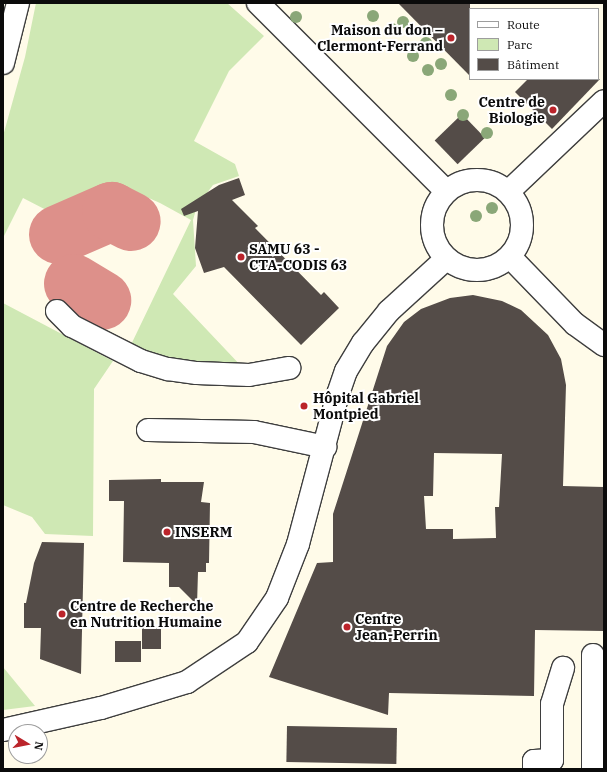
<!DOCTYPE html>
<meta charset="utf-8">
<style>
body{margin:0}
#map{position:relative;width:607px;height:772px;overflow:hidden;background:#fffbe9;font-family:"IBM Plex Serif",serif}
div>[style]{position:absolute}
.green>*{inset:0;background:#cfe8b4}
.taxiway>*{height:59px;margin:-29.5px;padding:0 29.5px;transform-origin:29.5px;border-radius:29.5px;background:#dd908a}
.building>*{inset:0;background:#544c48;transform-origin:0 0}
.roads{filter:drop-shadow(1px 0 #3e3e3e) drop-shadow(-1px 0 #3e3e3e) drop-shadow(0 1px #3e3e3e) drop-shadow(0 -1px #3e3e3e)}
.minor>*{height:22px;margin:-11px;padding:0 11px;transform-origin:11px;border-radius:11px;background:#fff}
.minor>.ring{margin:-11px;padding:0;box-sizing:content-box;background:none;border:22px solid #fff;border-radius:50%}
.trees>*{width:12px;height:12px;margin:-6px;border-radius:50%;background:#8aa778}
.dots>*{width:11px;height:11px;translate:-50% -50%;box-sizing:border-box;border:2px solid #fff;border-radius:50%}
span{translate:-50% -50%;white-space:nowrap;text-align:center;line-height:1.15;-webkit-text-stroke:4px #fff;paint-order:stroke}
.poi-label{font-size:14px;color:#0b0b0b;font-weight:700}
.right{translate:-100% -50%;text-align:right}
.left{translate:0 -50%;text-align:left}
.frame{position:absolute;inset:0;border:4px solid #0b0b0b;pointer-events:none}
.legend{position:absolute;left:469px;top:8px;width:130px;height:72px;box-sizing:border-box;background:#fff;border:1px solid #9d9d9d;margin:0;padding:5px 7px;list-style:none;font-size:12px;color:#0b0b0b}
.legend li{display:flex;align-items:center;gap:8px;height:20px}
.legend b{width:20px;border:1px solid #9d9d9d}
.north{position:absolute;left:8px;top:724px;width:40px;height:40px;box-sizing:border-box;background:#fff;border:1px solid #9d9d9d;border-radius:50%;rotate:100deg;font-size:11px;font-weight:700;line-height:16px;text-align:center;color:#0b0b0b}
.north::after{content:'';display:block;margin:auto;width:14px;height:18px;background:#bb242b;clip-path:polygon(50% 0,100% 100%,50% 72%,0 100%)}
</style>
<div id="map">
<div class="green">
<div style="clip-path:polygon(36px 3px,227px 3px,264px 36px,229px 71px,194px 141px,235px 164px,239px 176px,213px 185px,197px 206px,193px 220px,196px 266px,173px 294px,243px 368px,127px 353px,191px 220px,160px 203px,124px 187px,54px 214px,23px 198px,3px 238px,3px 136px,25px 57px)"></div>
<div style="clip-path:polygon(3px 303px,113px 361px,94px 389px,93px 536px,45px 534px,32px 517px,3px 505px)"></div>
<div style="clip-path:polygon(3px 667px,35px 706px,3px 710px)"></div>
</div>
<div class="taxiway">
<div style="left:58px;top:234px;width:58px;rotate:-23.5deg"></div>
<div style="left:111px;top:211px;width:22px;rotate:27deg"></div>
<div style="left:73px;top:283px;width:33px;rotate:31deg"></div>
</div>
<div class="building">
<div style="clip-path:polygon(398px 3px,470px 3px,470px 76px)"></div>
<div style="clip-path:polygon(528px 79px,600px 79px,552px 129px,515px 92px)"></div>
<div style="left:462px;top:114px;width:33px;height:38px;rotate:46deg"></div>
<div style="clip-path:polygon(239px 178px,245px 195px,232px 200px,258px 226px,255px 228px,321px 295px,324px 292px,339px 308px,301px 345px,224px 267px,204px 273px,195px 248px,198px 211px,184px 216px,181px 209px,219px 185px)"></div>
<div style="clip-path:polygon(evenodd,473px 295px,502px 301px,521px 310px,548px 335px,561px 359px,566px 385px,563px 486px,604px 487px,604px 631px,535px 630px,534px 696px,389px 693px,388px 715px,269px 677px,317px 563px,333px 562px,333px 514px,387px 346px,404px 322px,421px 309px,450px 298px,473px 295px,434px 453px,502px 454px,499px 507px,495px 507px,496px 538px,453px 539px,453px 529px,426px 529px,424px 496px,433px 496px,434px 453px)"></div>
<div style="clip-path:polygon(161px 479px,161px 482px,204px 482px,201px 502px,210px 503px,209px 563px,206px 563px,206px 572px,198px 572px,197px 605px,179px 587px,169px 587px,169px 563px,123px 562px,124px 501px,109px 501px,109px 480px)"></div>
<div style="clip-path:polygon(42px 542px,84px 543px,81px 674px,40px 659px,41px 628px,24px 628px,24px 603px,26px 603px,34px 563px)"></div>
<div style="left:142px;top:628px;width:19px;height:21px"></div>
<div style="left:115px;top:641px;width:26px;height:21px"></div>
<div style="left:287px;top:726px;width:110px;height:36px;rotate:1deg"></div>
</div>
<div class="roads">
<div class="minor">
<div style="left:258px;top:3px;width:266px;rotate:45deg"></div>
<div style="left:3px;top:63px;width:62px;rotate:-76deg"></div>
<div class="ring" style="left:432px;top:180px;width:68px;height:68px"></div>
<div style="left:508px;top:192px;width:132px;rotate:-43.5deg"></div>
<div style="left:510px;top:257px;width:93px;rotate:45.9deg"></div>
<div style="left:575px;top:324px;width:36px;rotate:36deg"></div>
<div style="left:57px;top:311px;width:21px;rotate:45deg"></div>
<div style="left:72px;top:326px;width:77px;rotate:26.9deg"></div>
<div style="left:141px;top:361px;width:28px;rotate:17deg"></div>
<div style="left:168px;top:369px;width:29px;rotate:8deg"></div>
<div style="left:197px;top:373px;width:52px;rotate:2.2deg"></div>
<div style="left:249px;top:375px;width:41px;rotate:-9.9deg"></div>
<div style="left:148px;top:430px;width:106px;rotate:1.1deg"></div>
<div style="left:254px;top:432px;width:73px;rotate:11.9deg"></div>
<div style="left:3px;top:730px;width:100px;rotate:-12.7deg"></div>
<div style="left:101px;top:708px;width:90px;rotate:-16.8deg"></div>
<div style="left:187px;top:682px;width:72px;rotate:-33.7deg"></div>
<div style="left:247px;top:642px;width:53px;rotate:-55.7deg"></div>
<div style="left:277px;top:598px;width:58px;rotate:-68.7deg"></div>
<div style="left:298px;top:544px;width:155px;rotate:-75.1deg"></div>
<div style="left:338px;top:394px;width:24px;rotate:-71deg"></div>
<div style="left:346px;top:371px;width:33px;rotate:-59deg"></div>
<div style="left:363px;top:343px;width:41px;rotate:-50.9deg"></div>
<div style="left:389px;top:311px;width:77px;rotate:-42.4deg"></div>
<div style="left:534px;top:769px;width:8px;rotate:-90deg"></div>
<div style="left:534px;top:761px;width:18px;rotate:-3deg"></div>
<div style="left:552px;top:760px;width:56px;rotate:-90deg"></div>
<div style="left:552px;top:704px;width:38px;rotate:-73deg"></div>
<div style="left:593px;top:769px;width:114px;rotate:-90deg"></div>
</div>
</div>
<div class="trees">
<div style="left:373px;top:16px"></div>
<div style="left:296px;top:17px"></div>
<div style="left:403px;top:22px"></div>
<div style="left:392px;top:29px"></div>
<div style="left:426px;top:43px"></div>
<div style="left:413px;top:56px"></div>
<div style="left:441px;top:64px"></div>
<div style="left:428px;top:70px"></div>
<div style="left:451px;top:95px"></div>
<div style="left:463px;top:115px"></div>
<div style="left:487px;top:133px"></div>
<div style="left:492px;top:208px"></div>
<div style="left:476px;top:216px"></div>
</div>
<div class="dots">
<div style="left:451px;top:38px;background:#bb242b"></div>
<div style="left:553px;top:110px;background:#bb242b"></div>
<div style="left:241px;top:257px;background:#bb242b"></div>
<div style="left:304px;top:406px;background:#bb242b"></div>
<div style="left:167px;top:532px;background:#bb242b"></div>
<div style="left:62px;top:614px;background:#bb242b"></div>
<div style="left:347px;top:627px;background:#bb242b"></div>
</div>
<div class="poi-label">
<span class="right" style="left:443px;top:38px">Maison du don –<br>Clermont-Ferrand</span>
<span class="right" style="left:545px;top:110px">Centre de<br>Biologie</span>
<span class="left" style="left:249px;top:257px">SAMU 63 -<br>CTA-CODIS 63</span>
<span class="left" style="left:313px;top:406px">Hôpital Gabriel<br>Montpied</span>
<span class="left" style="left:175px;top:532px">INSERM</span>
<span class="left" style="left:70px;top:614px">Centre de Recherche<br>en Nutrition Humaine</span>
<span class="left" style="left:355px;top:627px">Centre<br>Jean-Perrin</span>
</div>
<div class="frame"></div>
<ul class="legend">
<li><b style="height:5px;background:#fff"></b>Route</li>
<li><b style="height:11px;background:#cfe8b4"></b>Parc</li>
<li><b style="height:11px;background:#544c48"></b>Bâtiment</li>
</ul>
<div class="north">N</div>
</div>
